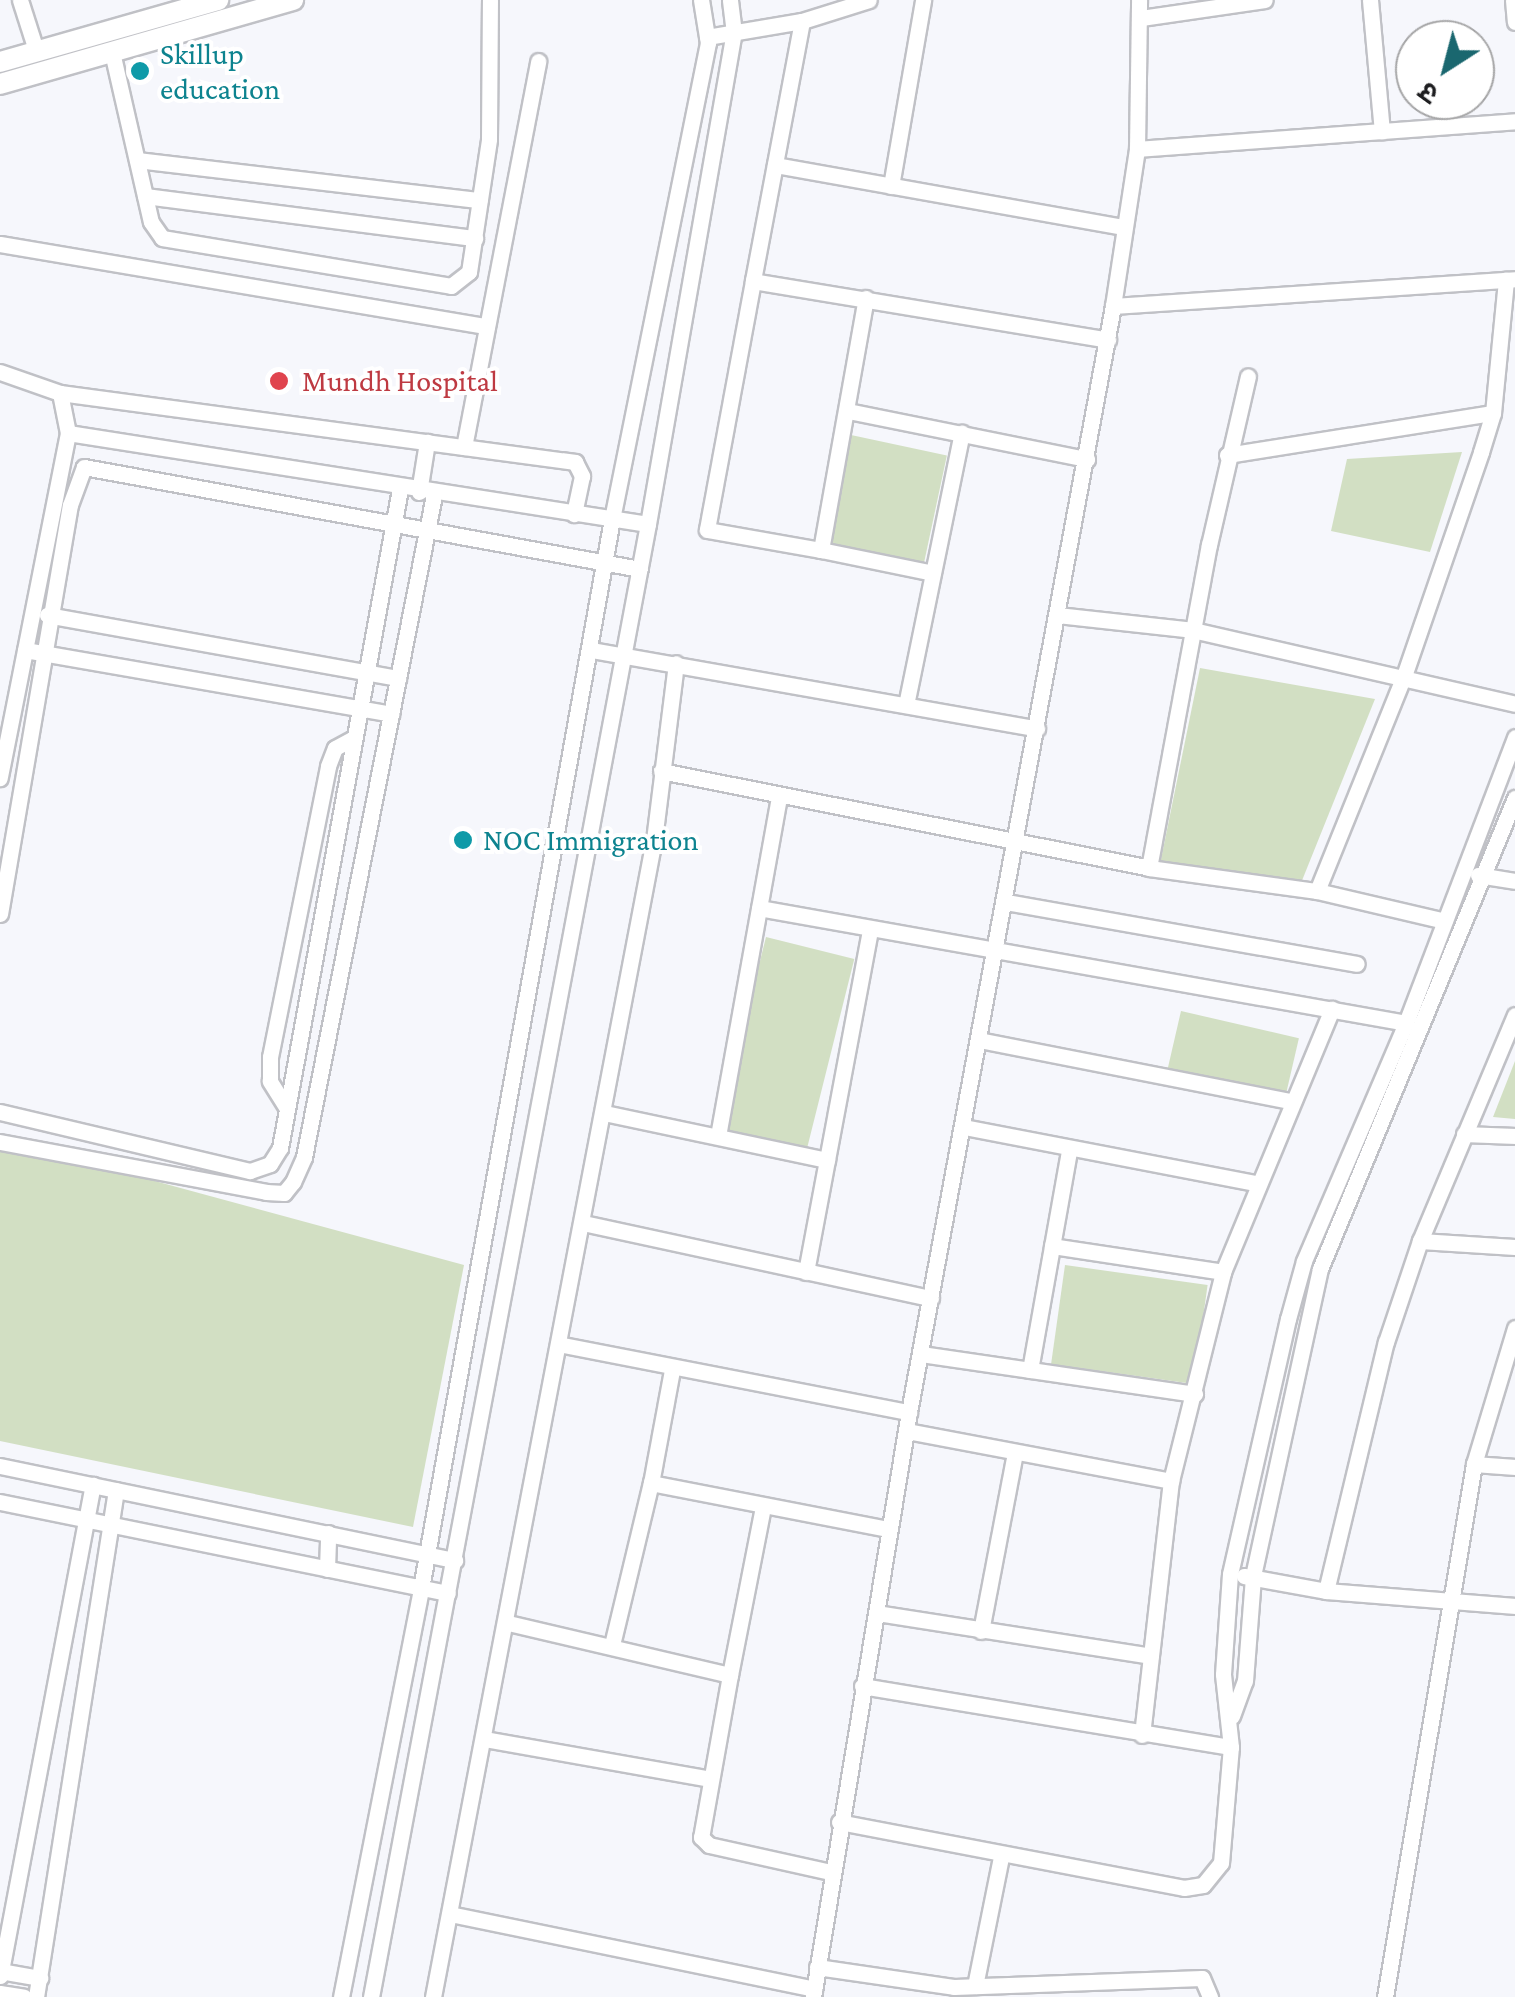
<!DOCTYPE html>
<meta charset="utf-8">
<style>
body{margin:0}
#map{position:relative;width:1515px;height:1997px;overflow:hidden;background:#f6f7fc;font-family:"Crimson Pro","Noto Sans Devanagari",serif}
div>[style]{position:absolute}
.green>*{inset:0;background:#d2dfc3;transform-origin:0 0}
.roads{filter:drop-shadow(2px 0 #c0c1c6) drop-shadow(-2px 0 #c0c1c6) drop-shadow(0 2px #c0c1c6) drop-shadow(0 -2px #c0c1c6)}
.minor>*{height:15px;margin:-7.5px;padding:0 7.5px;transform-origin:7.5px;border-radius:7.5px;background:#fff}
.tertiary>*{height:20px;margin:-10px;padding:0 10px;transform-origin:10px;border-radius:10px;background:#fff}
.dots>*{width:28px;height:28px;translate:-50% -50%;box-sizing:border-box;border:5px solid #fff;border-radius:50%}
span{translate:-50% -50%;white-space:nowrap;text-align:center;line-height:1.15;-webkit-text-stroke:8px #fff;paint-order:stroke}
.culture-label{font-size:30px;color:#0d838f}
.left{translate:0 -50%;text-align:left}
.health-label{font-size:30px;color:#be3a42}
.north{position:absolute;left:1395px;top:20px;width:100px;height:100px;box-sizing:border-box;background:#fff;border:2px solid #a5a5a6;border-radius:50%;rotate:216deg;font-size:28px;font-weight:700;line-height:40px;text-align:center;color:#1e1e20}
.north::after{content:'';display:block;margin:auto;width:35px;height:45px;background:#1a676f;clip-path:polygon(50% 0,100% 100%,50% 72%,0 100%)}
</style>
<div id="map">
<div class="green">
<div style="left:851px;top:435px;width:98px;height:117px;rotate:12deg"></div>
<div style="clip-path:polygon(1462px 452px,1430px 552px,1331px 531px,1347px 459px)"></div>
<div style="clip-path:polygon(1200px 668px,1375px 699px,1299px 888px,1160px 864px)"></div>
<div style="left:766px;top:937px;width:91px;height:200px;rotate:14deg"></div>
<div style="left:1181px;top:1011px;width:121px;height:63px;rotate:13deg"></div>
<div style="clip-path:polygon(1515px 1061px,1515px 1119px,1493px 1117px)"></div>
<div style="clip-path:polygon(0 1139px,464px 1265px,413px 1527px,0 1441px)"></div>
<div style="left:1065px;top:1265px;width:144px;height:100px;rotate:8deg"></div>
</div>
<div class="roads">
<div class="minor">
<div style="left:20px;top:0;width:52px;rotate:72.3deg"></div>
<div style="left:1370px;top:0;width:132px;rotate:84.8deg"></div>
<div style="left:1513px;top:0;width:22px;rotate:85deg"></div>
<div style="left:1141px;top:18px;width:125px;rotate:-8.3deg"></div>
<div style="left:802px;top:21px;width:265px;rotate:100.7deg"></div>
<div style="left:753px;top:281px;width:360px;rotate:9.4deg"></div>
<div style="left:707px;top:37px;width:96px;rotate:-9.6deg"></div>
<div style="left:802px;top:21px;width:70px;rotate:-17.4deg"></div>
<div style="left:112px;top:52px;width:174px;rotate:77.1deg"></div>
<div style="left:151px;top:222px;width:19px;rotate:55deg"></div>
<div style="left:162px;top:238px;width:293px;rotate:9.4deg"></div>
<div style="left:451px;top:286px;width:23px;rotate:-38deg"></div>
<div style="left:469px;top:272px;width:134px;rotate:-81.4deg"></div>
<div style="left:489px;top:139px;width:139px;rotate:-89.6deg"></div>
<div style="left:1137px;top:149px;width:149px;rotate:-89.2deg"></div>
<div style="left:137px;top:160px;width:345px;rotate:6.7deg"></div>
<div style="left:775px;top:165px;width:354px;rotate:10.1deg"></div>
<div style="left:891px;top:186px;width:189px;rotate:-80.2deg"></div>
<div style="left:145px;top:196px;width:333px;rotate:7.3deg"></div>
<div style="left:0;top:244px;width:494px;rotate:9.6deg"></div>
<div style="left:753px;top:281px;width:253px;rotate:100.5deg"></div>
<div style="left:707px;top:530px;width:116px;rotate:10deg"></div>
<div style="left:821px;top:550px;width:256px;rotate:-79.9deg"></div>
<div style="left:1113px;top:306px;width:159px;rotate:-81.3deg"></div>
<div style="left:1137px;top:149px;width:379px;rotate:-4.2deg"></div>
<div style="left:0;top:372px;width:64px;rotate:19.3deg"></div>
<div style="left:60px;top:393px;width:41px;rotate:78.7deg"></div>
<div style="left:68px;top:433px;width:352px;rotate:101.2deg"></div>
<div style="left:60px;top:393px;width:520px;rotate:7.63deg"></div>
<div style="left:575px;top:462px;width:16px;rotate:63deg"></div>
<div style="left:582px;top:476px;width:39px;rotate:102deg"></div>
<div style="left:848px;top:411px;width:244px;rotate:11.4deg"></div>
<div style="left:68px;top:433px;width:587px;rotate:8.92deg"></div>
<div style="left:464px;top:447px;width:393px;rotate:-79.1deg"></div>
<div style="left:1227px;top:455px;width:269px;rotate:-9deg"></div>
<div style="left:419px;top:492px;width:51px;rotate:-80.9deg"></div>
<div style="left:821px;top:550px;width:114px;rotate:11.6deg"></div>
<div style="left:47px;top:615px;width:357px;rotate:10.2deg"></div>
<div style="left:1058px;top:615px;width:136px;rotate:6.3deg"></div>
<div style="left:1193px;top:630px;width:330px;rotate:12.9deg"></div>
<div style="left:25px;top:650px;width:372px;rotate:9.9deg"></div>
<div style="left:591px;top:650px;width:453px;rotate:10deg"></div>
<div style="left:906px;top:705px;width:278px;rotate:-78.4deg"></div>
<div style="left:661px;top:771px;width:498px;rotate:11.2deg"></div>
<div style="left:1149px;top:868px;width:170px;rotate:7.8deg"></div>
<div style="left:1317px;top:891px;width:131px;rotate:13.2deg"></div>
<div style="left:1149px;top:868px;width:329px;rotate:-79.5deg"></div>
<div style="left:1209px;top:545px;width:173px;rotate:-77deg"></div>
<div style="left:1478px;top:875px;width:37px;rotate:9deg"></div>
<div style="left:1317px;top:891px;width:232px;rotate:-68deg"></div>
<div style="left:1404px;top:676px;width:237px;rotate:-71deg"></div>
<div style="left:1481px;top:452px;width:41px;rotate:-72.9deg"></div>
<div style="left:1493px;top:413px;width:134px;rotate:-84.4deg"></div>
<div style="left:1006px;top:902px;width:356px;rotate:10deg"></div>
<div style="left:759px;top:908px;width:657px;rotate:10.08deg"></div>
<div style="left:0;top:914px;width:415px;rotate:-80.3deg"></div>
<div style="left:70px;top:505px;width:40px;rotate:-69.8deg"></div>
<div style="left:84px;top:467px;width:565px;rotate:10.4deg"></div>
<div style="left:979px;top:1040px;width:316px;rotate:11.1deg"></div>
<div style="left:286px;top:1107px;width:31px;rotate:-122deg"></div>
<div style="left:270px;top:1081px;width:24px;rotate:-90deg"></div>
<div style="left:270px;top:1057px;width:297px;rotate:-78.7deg"></div>
<div style="left:328px;top:766px;width:19px;rotate:-69deg"></div>
<div style="left:335px;top:748px;width:21px;rotate:-28deg"></div>
<div style="left:0;top:1112px;width:257px;rotate:13.3deg"></div>
<div style="left:250px;top:1171px;width:21px;rotate:-19deg"></div>
<div style="left:270px;top:1164px;width:19px;rotate:-58deg"></div>
<div style="left:280px;top:1148px;width:670px;rotate:-79.68deg"></div>
<div style="left:604px;top:1113px;width:228px;rotate:11.9deg"></div>
<div style="left:964px;top:1127px;width:297px;rotate:10.9deg"></div>
<div style="left:1464px;top:1134px;width:51px;rotate:2.2deg"></div>
<div style="left:718px;top:1136px;width:345px;rotate:-79.8deg"></div>
<div style="left:0;top:1142px;width:271px;rotate:10.6deg"></div>
<div style="left:266px;top:1192px;width:18px;rotate:3deg"></div>
<div style="left:284px;top:1193px;width:14px;rotate:-51deg"></div>
<div style="left:293px;top:1182px;width:27px;rotate:-66deg"></div>
<div style="left:304px;top:1157px;width:675px;rotate:-78.89deg"></div>
<div style="left:583px;top:1223px;width:356px;rotate:12.2deg"></div>
<div style="left:1420px;top:1241px;width:95px;rotate:3.6deg"></div>
<div style="left:1052px;top:1246px;width:173px;rotate:8.6deg"></div>
<div style="left:806px;top:1272px;width:349px;rotate:-79.4deg"></div>
<div style="left:558px;top:1344px;width:358px;rotate:11deg"></div>
<div style="left:921px;top:1354px;width:277px;rotate:8.3deg"></div>
<div style="left:672px;top:1370px;width:115px;rotate:100.5deg"></div>
<div style="left:651px;top:1483px;width:241px;rotate:11deg"></div>
<div style="left:1030px;top:1370px;width:223px;rotate:-79.9deg"></div>
<div style="left:907px;top:1431px;width:269px;rotate:10.7deg"></div>
<div style="left:1474px;top:1464px;width:41px;rotate:4.2deg"></div>
<div style="left:0;top:1466px;width:465px;rotate:11.7deg"></div>
<div style="left:0;top:1502px;width:457px;rotate:11.5deg"></div>
<div style="left:327px;top:1569px;width:36px;rotate:-88deg"></div>
<div style="left:1244px;top:1576px;width:83px;rotate:10.4deg"></div>
<div style="left:1326px;top:1591px;width:190px;rotate:4.5deg"></div>
<div style="left:1326px;top:1591px;width:256px;rotate:-76.5deg"></div>
<div style="left:1386px;top:1342px;width:107px;rotate:-71.4deg"></div>
<div style="left:1420px;top:1241px;width:245px;rotate:-67.2deg"></div>
<div style="left:877px;top:1613px;width:277px;rotate:8.9deg"></div>
<div style="left:508px;top:1623px;width:228px;rotate:13.2deg"></div>
<div style="left:730px;top:1675px;width:171px;rotate:-78.9deg"></div>
<div style="left:981px;top:1631px;width:181px;rotate:-79.2deg"></div>
<div style="left:612px;top:1645px;width:167px;rotate:-76.5deg"></div>
<div style="left:730px;top:1675px;width:165px;rotate:100.1deg"></div>
<div style="left:701px;top:1837px;width:11px;rotate:45deg"></div>
<div style="left:709px;top:1845px;width:125px;rotate:12.5deg"></div>
<div style="left:862px;top:1686px;width:374px;rotate:9.4deg"></div>
<div style="left:1232px;top:1716px;width:37px;rotate:-70deg"></div>
<div style="left:1245px;top:1681px;width:105px;rotate:-85.6deg"></div>
<div style="left:1253px;top:1576px;width:314px;rotate:-77.7deg"></div>
<div style="left:1320px;top:1269px;width:510px;rotate:-67.51deg"></div>
<div style="left:1142px;top:1735px;width:256px;rotate:-83.5deg"></div>
<div style="left:1171px;top:1481px;width:215px;rotate:-76deg"></div>
<div style="left:1223px;top:1272px;width:285px;rotate:-67.5deg"></div>
<div style="left:484px;top:1739px;width:230px;rotate:10deg"></div>
<div style="left:839px;top:1822px;width:351px;rotate:10.8deg"></div>
<div style="left:1184px;top:1888px;width:19px;rotate:-9deg"></div>
<div style="left:1203px;top:1885px;width:28px;rotate:-51deg"></div>
<div style="left:1221px;top:1863px;width:116px;rotate:-85.1deg"></div>
<div style="left:1231px;top:1747px;width:73px;rotate:-96.3deg"></div>
<div style="left:1223px;top:1674px;width:100px;rotate:-86deg"></div>
<div style="left:1230px;top:1574px;width:262px;rotate:-77.2deg"></div>
<div style="left:1288px;top:1319px;width:60px;rotate:-74.6deg"></div>
<div style="left:1304px;top:1261px;width:259px;rotate:-66.8deg"></div>
<div style="left:1406px;top:1023px;width:306px;rotate:-69.1deg"></div>
<div style="left:450px;top:1914px;width:372px;rotate:11.6deg"></div>
<div style="left:817px;top:1967px;width:138px;rotate:8.3deg"></div>
<div style="left:954px;top:1987px;width:248px;rotate:-2.1deg"></div>
<div style="left:1202px;top:1978px;width:21px;rotate:67deg"></div>
<div style="left:0;top:1971px;width:41px;rotate:9.9deg"></div>
<div style="left:0;top:1976px;width:500px;rotate:-79.3deg"></div>
<div style="left:975px;top:1986px;width:132px;rotate:-78.6deg"></div>
<div style="left:0;top:1993px;width:24px;rotate:9deg"></div>
<div style="left:36px;top:1997px;width:513px;rotate:-81.03deg"></div>
<div style="left:341px;top:1997px;width:417px;rotate:-78.9deg"></div>
<div style="left:421px;top:1588px;width:1086px;rotate:-79.87deg"></div>
<div style="left:612px;top:519px;width:486px;rotate:-78.6deg"></div>
<div style="left:708px;top:43px;width:44px;rotate:-99.2deg"></div>
<div style="left:371px;top:1997px;width:1499px;rotate:-79.35deg"></div>
<div style="left:648px;top:524px;width:498px;rotate:-80.1deg"></div>
<div style="left:734px;top:33px;width:33px;rotate:-97deg"></div>
<div style="left:433px;top:1997px;width:1178px;rotate:-79.19deg"></div>
<div style="left:654px;top:840px;width:178px;rotate:-82.9deg"></div>
<div style="left:813px;top:1997px;width:593px;rotate:-80.68deg"></div>
<div style="left:909px;top:1412px;width:1125px;rotate:-79.55deg"></div>
<div style="left:1113px;top:306px;width:403px;rotate:-3.8deg"></div>
<div style="left:1385px;top:1997px;width:540px;rotate:-80.52deg"></div>
<div style="left:1474px;top:1464px;width:142px;rotate:-73.2deg"></div>
</div>
<div class="tertiary">
<div style="left:0;top:62px;width:227px;rotate:-15.9deg"></div>
<div style="left:0;top:84px;width:305px;rotate:-16deg"></div>
</div>
</div>
<div class="dots">
<div style="left:140px;top:71px;background:#0f9aa8"></div>
<div style="left:279px;top:381px;background:#e0444e"></div>
<div style="left:463px;top:840px;background:#0f9aa8"></div>
</div>
<div class="culture-label">
<span class="left" style="left:160px;top:71px">Skillup<br>education</span>
<span class="left" style="left:483px;top:840px">NOC Immigration</span>
</div>
<div class="health-label">
<span class="left" style="left:302px;top:381px">Mundh Hospital</span>
</div>
<div class="north">उ</div>
</div>
